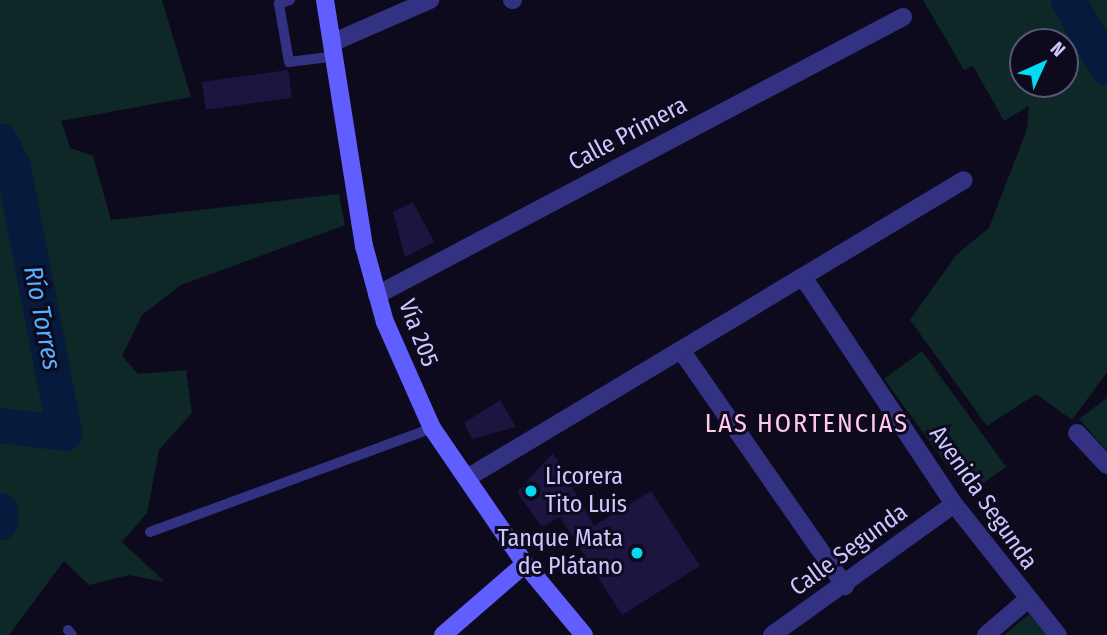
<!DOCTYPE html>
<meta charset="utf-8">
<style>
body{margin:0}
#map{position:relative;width:1107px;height:635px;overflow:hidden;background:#0d0a1e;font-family:"Fira Sans Condensed",sans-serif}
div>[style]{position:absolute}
.green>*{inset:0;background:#0d2827;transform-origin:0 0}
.river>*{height:35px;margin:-17.5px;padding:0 17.5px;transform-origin:17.5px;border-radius:17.5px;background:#051a3c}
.building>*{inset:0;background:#1d1540;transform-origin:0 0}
.lane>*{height:10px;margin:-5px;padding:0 5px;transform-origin:5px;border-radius:5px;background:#333181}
.street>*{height:18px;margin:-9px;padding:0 9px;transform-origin:9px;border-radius:9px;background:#333181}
.secondary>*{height:18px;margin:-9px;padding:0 9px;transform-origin:9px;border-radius:9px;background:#605eff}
.dots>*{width:19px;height:19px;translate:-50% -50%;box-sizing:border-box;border:4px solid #0d0a1e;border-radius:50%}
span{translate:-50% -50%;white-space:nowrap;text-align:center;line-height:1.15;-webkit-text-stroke:6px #0d0a1e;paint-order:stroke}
.street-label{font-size:24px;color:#cdc7ff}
.poi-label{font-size:24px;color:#cdc7ff}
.left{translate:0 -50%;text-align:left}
.right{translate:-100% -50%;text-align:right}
.water-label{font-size:26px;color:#55b2ff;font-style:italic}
.neighbourhood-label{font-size:26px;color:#ffc9ec;letter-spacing:2px}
.north{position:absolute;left:1009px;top:28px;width:70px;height:70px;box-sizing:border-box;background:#0d0a1e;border:2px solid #5a5678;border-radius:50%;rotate:45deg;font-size:19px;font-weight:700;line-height:28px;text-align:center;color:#cdc7ff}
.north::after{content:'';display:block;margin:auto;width:24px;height:32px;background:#00ddf2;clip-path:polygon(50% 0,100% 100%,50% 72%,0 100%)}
</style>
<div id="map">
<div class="green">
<div style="clip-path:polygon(0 0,162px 0,191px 97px,61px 121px,70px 148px,93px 156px,111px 220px,339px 194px,345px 225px,181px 285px,142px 315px,122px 356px,138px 374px,186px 370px,192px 413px,159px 450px,147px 513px,122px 542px,165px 582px,129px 575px,89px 585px,64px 561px,9px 635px,0 635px)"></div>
<div style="clip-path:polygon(evenodd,923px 0,1107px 0,1107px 372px,1072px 420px,1036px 394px,987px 426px,910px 320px,957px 254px,989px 228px,1027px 129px,1029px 106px,1004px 121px,973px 66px,964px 70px,923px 0,1023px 42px,1065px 42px,1065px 84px,1023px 84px,1023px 42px)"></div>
<div style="left:922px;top:351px;width:143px;height:47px;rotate:54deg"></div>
<div style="clip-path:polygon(1107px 398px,1107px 451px,1079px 419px)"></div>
<div style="clip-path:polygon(1029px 614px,1048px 635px,1004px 635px)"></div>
</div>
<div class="river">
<div style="left:1068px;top:0;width:78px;rotate:60.2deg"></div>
<div style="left:0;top:141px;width:29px;rotate:63deg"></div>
<div style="left:13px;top:167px;width:271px;rotate:79.1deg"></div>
<div style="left:64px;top:433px;width:64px;rotate:-172.9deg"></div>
<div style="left:0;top:510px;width:12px;rotate:90deg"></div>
</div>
<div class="building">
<div style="left:288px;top:70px;width:28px;height:87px;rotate:82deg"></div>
<div style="clip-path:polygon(413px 202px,434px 242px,405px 257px,393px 212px)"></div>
<div style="clip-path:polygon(500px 400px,516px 427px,472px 439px,464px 423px)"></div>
<div style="clip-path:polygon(553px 453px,594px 526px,651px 491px,700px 566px,622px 615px,560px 517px,542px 527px,517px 492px)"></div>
</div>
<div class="lane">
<div style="left:290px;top:0;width:12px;rotate:160deg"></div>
<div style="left:279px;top:4px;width:59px;rotate:80.2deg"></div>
<div style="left:289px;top:62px;width:48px;rotate:-7.1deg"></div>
<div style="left:150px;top:532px;width:301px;rotate:-20.2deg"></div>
<div style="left:68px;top:630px;width:6px;rotate:51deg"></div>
</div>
<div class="street">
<div style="left:512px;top:0;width:1px"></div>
<div style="left:336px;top:41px;width:103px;rotate:-23.6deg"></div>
<div style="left:805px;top:280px;width:269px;rotate:56.4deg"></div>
<div style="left:954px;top:504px;width:167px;rotate:51.6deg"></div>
<div style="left:377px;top:295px;width:595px;rotate:-27.86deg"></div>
<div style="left:683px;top:353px;width:284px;rotate:55.2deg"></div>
<div style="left:1077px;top:433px;width:44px;rotate:46.8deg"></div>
<div style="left:467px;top:478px;width:579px;rotate:-30.95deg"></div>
<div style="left:772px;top:635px;width:224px;rotate:-35.7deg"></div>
<div style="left:986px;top:635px;width:54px;rotate:-40.5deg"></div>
</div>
<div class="secondary">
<div style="left:325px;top:0;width:249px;rotate:81deg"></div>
<div style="left:364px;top:246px;width:79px;rotate:74.6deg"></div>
<div style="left:385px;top:322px;width:116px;rotate:66.1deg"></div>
<div style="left:432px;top:428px;width:165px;rotate:55.6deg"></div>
<div style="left:525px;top:564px;width:92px;rotate:50.3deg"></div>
<div style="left:443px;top:635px;width:108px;rotate:-40.9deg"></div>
</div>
<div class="dots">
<div style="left:531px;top:491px;background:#00ddf2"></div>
<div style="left:637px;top:553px;background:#00ddf2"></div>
</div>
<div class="street-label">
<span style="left:628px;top:134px;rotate:-28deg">Calle Primera</span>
<span style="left:418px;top:333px;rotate:69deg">Vía 205</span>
<span style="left:983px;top:498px;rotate:55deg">Avenida Segunda</span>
<span style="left:849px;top:550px;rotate:-36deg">Calle Segunda</span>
</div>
<div class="poi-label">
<span class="left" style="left:545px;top:491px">Licorera<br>Tito Luis</span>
<span class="right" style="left:623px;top:553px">Tanque Mata<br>de Plátano</span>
</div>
<div class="water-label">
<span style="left:42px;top:318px;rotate:79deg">Río Torres</span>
</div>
<div class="neighbourhood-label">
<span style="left:807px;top:424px">LAS HORTENCIAS</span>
</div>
<div class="north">N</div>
</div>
